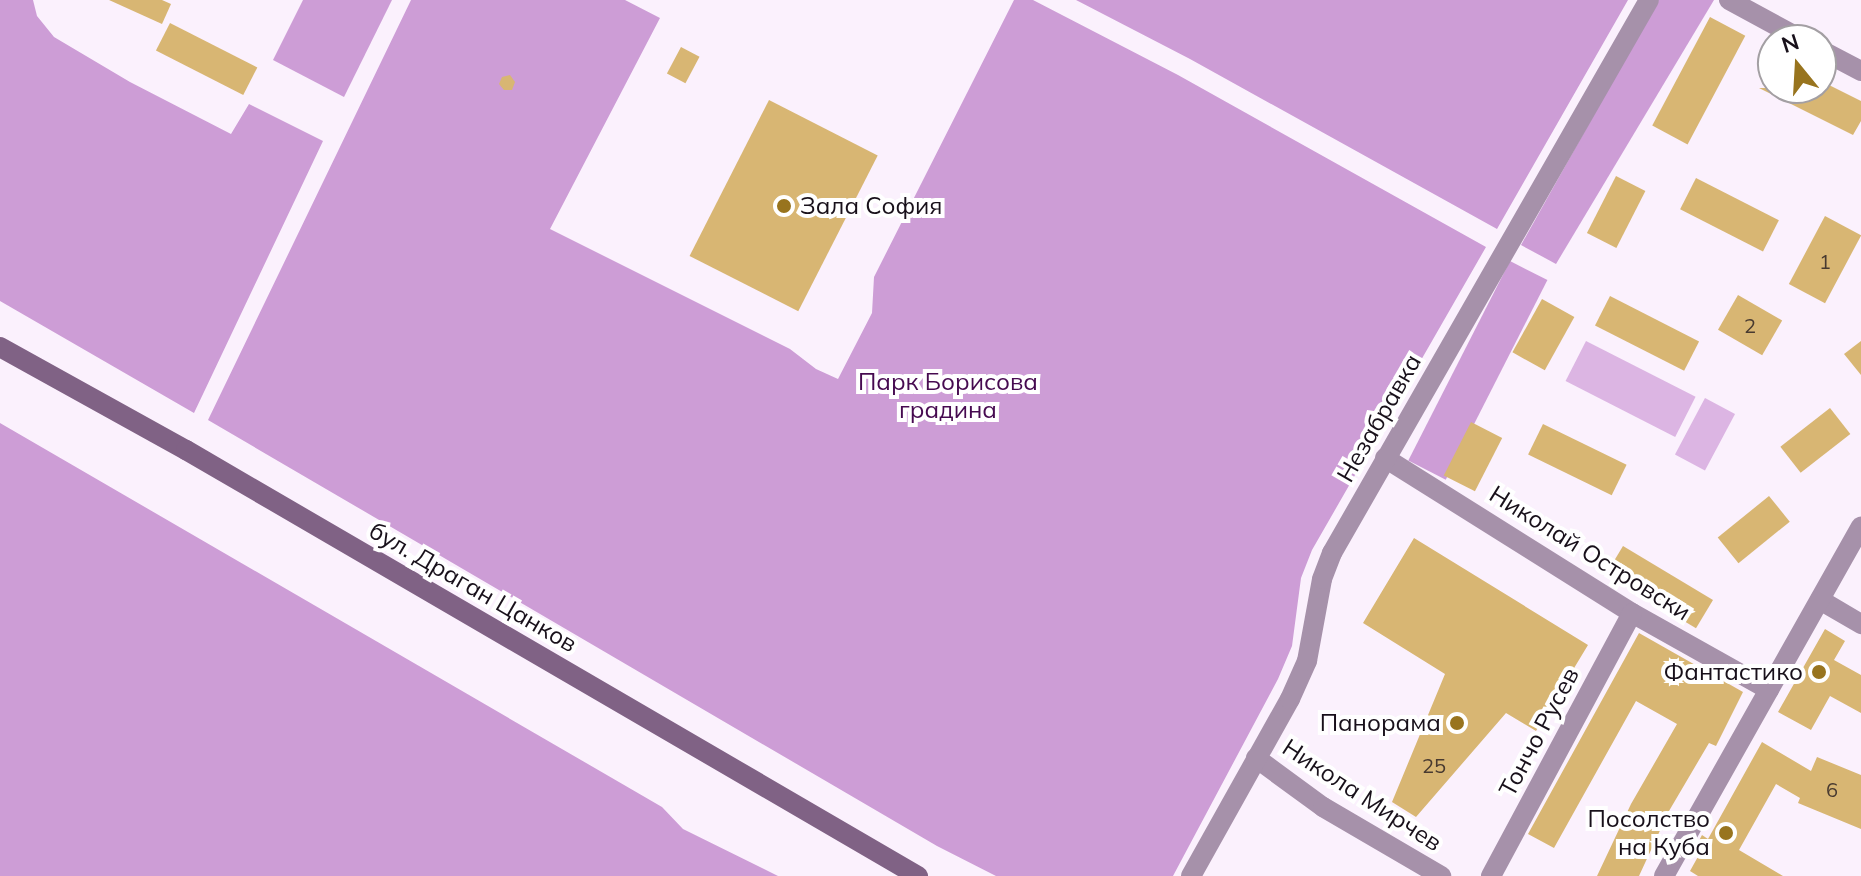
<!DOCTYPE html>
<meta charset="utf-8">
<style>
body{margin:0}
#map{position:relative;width:1861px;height:876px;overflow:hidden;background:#fbf1fd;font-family:Mulish,sans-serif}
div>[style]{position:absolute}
.green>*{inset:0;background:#dcb5e3;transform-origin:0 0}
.forest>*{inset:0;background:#cd9dd6;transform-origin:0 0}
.building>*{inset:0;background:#d8b673;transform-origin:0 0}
.street>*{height:20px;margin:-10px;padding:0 10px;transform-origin:10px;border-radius:10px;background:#a691aa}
.secondary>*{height:20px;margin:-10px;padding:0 10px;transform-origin:10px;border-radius:10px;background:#806285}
.dots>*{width:22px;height:22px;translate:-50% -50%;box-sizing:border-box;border:4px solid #fff;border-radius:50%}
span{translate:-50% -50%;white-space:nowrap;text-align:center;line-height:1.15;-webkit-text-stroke:8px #fff;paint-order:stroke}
.number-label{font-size:20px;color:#483a30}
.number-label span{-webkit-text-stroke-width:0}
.poi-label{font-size:24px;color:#18101a}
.left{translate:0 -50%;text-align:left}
.right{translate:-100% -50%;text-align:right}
.park-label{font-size:24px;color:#460a50}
.street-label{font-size:24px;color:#18101a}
.north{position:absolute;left:1757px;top:24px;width:80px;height:80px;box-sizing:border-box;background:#fff;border:2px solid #a39fa3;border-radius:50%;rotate:342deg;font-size:22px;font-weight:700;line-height:32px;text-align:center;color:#18101a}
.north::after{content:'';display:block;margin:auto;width:28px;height:36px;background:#98741e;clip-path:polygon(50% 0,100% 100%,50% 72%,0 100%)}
</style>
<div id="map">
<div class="green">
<div style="left:1586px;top:341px;width:123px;height:45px;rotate:27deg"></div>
<div style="left:1705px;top:398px;width:34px;height:64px;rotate:28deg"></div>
</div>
<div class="forest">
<div style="clip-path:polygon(0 0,33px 0,37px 16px,54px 37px,130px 82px,231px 134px,249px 104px,323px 141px,194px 413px,0 301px)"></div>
<div style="clip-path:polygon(303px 0,392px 0,344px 97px,273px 60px)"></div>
<div style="clip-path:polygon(411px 0,625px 0,660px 18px,550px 229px,790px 349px,816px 369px,838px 379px,872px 313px,874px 277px,1014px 0,1033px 0,1178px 75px,1486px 247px,1312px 550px,1301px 578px,1292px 646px,1278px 679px,1173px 876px,996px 876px,937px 846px,208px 420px)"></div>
<div style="clip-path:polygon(1076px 0,1628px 0,1497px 229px,1190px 59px)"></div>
<div style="clip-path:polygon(1658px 0,1714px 0,1556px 264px,1521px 245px)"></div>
<div style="left:1510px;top:261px;width:42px;height:224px;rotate:27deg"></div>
<div style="clip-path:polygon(0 423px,662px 807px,683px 829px,778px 876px,0 876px)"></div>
</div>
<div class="building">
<div style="clip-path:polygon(109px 0,162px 0,171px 4px,162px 24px)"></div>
<div style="left:1710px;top:17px;width:40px;height:123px;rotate:28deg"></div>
<div style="left:170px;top:23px;width:98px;height:31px;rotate:27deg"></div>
<div style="left:681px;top:47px;width:21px;height:30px;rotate:28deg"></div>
<div style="clip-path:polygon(510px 75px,515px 82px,512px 90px,504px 90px,499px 84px,502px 77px)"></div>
<div style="clip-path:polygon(1821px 81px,1861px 101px,1861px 121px,1853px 135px,1759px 88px,1821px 88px)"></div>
<div style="left:769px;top:100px;width:122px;height:175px;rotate:27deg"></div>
<div style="left:1616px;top:176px;width:33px;height:64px;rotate:27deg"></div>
<div style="left:1696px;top:178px;width:93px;height:35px;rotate:27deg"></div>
<div style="left:1825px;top:216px;width:41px;height:77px;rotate:28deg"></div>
<div style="left:1738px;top:295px;width:51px;height:40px;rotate:30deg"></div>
<div style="left:1610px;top:296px;width:100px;height:33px;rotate:27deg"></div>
<div style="left:1542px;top:299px;width:37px;height:61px;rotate:29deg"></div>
<div style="clip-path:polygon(1861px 341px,1861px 375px,1844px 354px)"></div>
<div style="left:1830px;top:408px;width:33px;height:63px;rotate:52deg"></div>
<div style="left:1471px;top:422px;width:35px;height:60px;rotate:27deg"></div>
<div style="left:1543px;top:424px;width:93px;height:34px;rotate:26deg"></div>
<div style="left:1769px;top:496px;width:33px;height:66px;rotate:51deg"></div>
<div style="clip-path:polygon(1414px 538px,1588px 645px,1536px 731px,1506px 713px,1416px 817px,1392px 802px,1445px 674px,1363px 623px)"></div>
<div style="left:1623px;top:546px;width:105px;height:33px;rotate:31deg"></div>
<div style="clip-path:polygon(1825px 629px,1845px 641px,1834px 660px,1861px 675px,1861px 713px,1830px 696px,1811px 730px,1778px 712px)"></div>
<div style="clip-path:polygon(1639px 633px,1743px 692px,1716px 746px,1709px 743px,1669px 811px,1639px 876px,1597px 876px,1631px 804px,1677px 724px,1636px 701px,1554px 848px,1528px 834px)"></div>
<div style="clip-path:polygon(1762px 742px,1811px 771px,1817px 757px,1861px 775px,1861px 829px,1798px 803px,1800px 798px,1776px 784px,1739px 850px,1783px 876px,1698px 876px,1690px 871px,1700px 853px,1694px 850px,1702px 835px,1708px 839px)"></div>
</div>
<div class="street">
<div style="left:1729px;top:0;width:84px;rotate:28.4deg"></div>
<div style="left:1821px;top:50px;width:45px;rotate:27.7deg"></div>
<div style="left:1385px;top:458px;width:292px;rotate:32.1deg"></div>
<div style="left:1632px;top:613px;width:157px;rotate:29.3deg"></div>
<div style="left:1820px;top:600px;width:48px;rotate:30.3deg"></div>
<div style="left:1256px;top:758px;width:83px;rotate:36.2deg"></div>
<div style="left:1323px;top:807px;width:137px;rotate:30.3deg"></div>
<div style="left:1191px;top:876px;width:203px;rotate:-60.8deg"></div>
<div style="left:1290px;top:699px;width:42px;rotate:-65.9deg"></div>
<div style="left:1307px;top:661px;width:83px;rotate:-79.6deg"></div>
<div style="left:1322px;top:579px;width:28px;rotate:-69deg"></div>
<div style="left:1332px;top:553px;width:637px;rotate:-60.18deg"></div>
<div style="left:1491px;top:876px;width:298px;rotate:-61.8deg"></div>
<div style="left:1664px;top:876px;width:401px;rotate:-60.6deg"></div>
</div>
<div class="secondary">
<div style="left:0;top:347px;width:213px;rotate:29deg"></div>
<div style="left:186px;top:450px;width:847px;rotate:30.2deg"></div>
</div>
<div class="dots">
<div style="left:784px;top:206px;background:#98741e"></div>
<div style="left:1819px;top:672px;background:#98741e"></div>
<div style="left:1457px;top:723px;background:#98741e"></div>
<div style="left:1726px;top:833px;background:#98741e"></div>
</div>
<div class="number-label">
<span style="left:1825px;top:261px">1</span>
<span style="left:1750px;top:325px">2</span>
<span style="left:1434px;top:765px">25</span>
<span style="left:1832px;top:789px">6</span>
</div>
<div class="poi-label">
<span class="left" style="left:800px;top:206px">Зала София</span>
<span class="right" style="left:1803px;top:672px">Фантастико</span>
<span class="right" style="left:1441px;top:723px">Панорама</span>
<span class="right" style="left:1710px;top:833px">Посолство<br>на Куба</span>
</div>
<div class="park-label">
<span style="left:948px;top:396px">Парк Борисова<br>градина</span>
</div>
<div class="street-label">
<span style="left:1379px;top:418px;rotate:-60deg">Незабравка</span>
<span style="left:1590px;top:553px;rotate:32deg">Николай Островски</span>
<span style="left:473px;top:587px;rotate:30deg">бул. Драган Цанков</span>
<span style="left:1539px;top:732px;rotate:-62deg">Тончо Русев</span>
<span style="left:1362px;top:795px;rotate:33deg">Никола Мирчев</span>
</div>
<div class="north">N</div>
</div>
